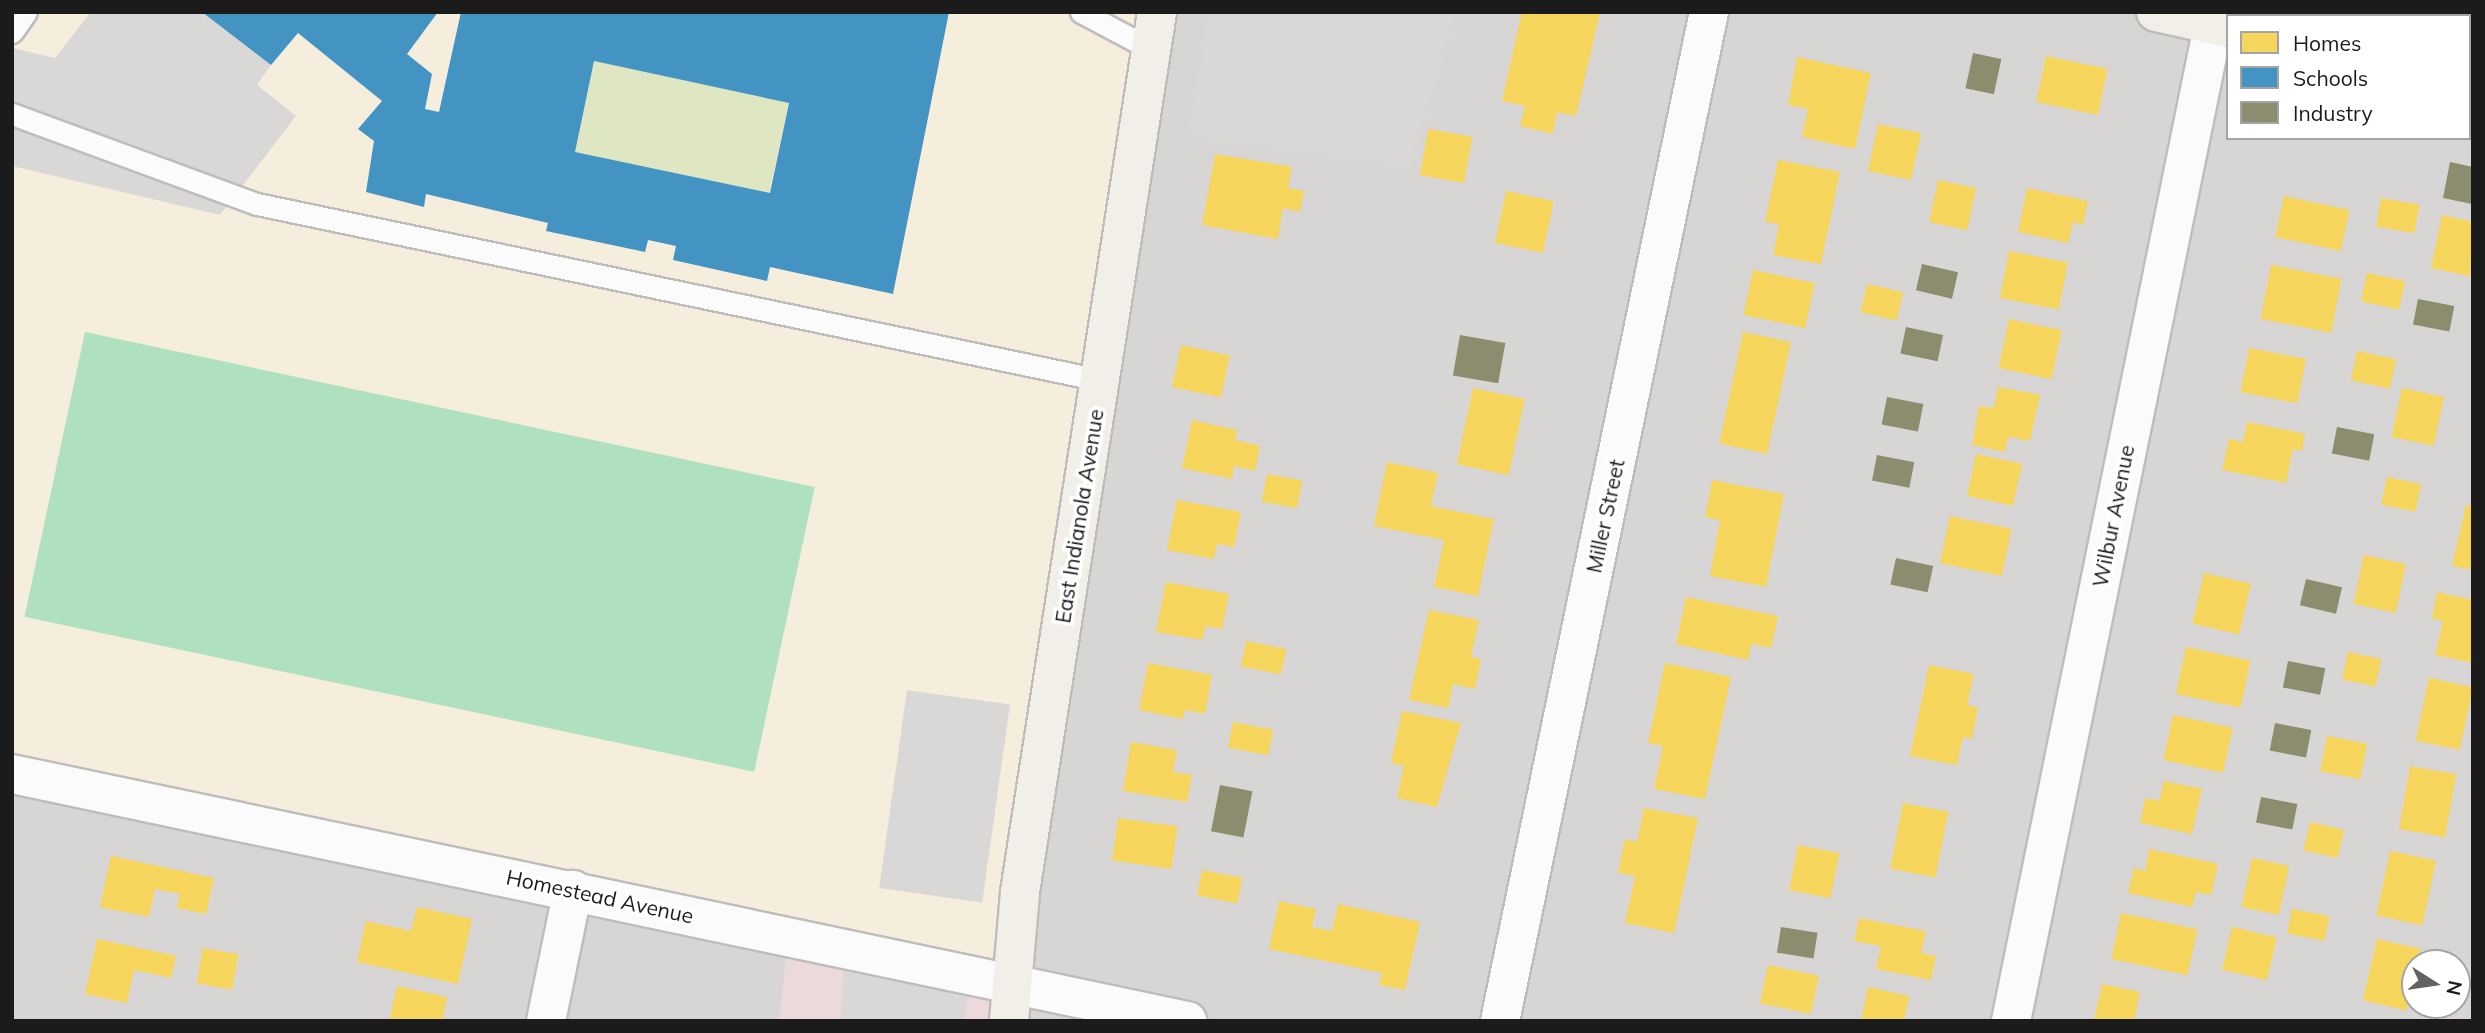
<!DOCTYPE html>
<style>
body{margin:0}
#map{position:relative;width:2485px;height:1033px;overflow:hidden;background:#e9e6e3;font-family:Mulish,sans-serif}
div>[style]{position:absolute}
.residential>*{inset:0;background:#d8d6d5}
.commercial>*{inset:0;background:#ecd9db}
.education>*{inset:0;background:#f5eedd}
.grass>*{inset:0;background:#dee7c1;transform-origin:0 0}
.pitch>*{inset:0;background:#afe0bf;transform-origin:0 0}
.parking>*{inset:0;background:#d9d8d7;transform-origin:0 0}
.homes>*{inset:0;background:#f6d55c;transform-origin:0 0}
.schools>*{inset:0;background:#4393c3}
.industry>*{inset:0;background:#8c8c6e;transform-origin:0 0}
.roads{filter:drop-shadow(2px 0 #bfbdbc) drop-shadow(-2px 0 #bfbdbc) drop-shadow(0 2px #bfbdbc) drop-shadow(0 -2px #bfbdbc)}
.lane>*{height:21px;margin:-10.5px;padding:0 10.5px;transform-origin:10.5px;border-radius:10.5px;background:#fcfbfb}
.street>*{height:38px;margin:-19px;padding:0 19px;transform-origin:19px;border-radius:19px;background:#fcfbfb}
.secondary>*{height:38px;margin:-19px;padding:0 19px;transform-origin:19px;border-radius:19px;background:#f2efe9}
span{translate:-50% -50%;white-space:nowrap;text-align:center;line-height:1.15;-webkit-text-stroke:7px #fff;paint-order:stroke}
.street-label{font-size:21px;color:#1b1b1b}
.frame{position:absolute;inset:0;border:14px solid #1b1b1b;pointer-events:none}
.legend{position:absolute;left:2226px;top:14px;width:245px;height:126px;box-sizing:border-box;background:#fff;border:2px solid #a4a4a4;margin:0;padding:9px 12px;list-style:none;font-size:21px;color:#1b1b1b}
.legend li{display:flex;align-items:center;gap:14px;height:35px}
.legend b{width:35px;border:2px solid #a4a4a4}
.north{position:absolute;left:2401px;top:949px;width:70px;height:70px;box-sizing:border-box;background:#fff;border:2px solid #a4a4a4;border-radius:50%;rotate:102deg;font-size:19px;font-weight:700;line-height:28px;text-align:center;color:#1b1b1b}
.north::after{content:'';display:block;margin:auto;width:24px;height:32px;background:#636261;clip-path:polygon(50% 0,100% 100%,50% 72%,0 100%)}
</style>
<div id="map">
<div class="residential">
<div style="clip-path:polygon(evenodd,12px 12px,2473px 12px,2473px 1021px,1009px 1021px,789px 936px,779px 1021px,12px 1021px,12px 12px,2228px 16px,2469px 16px,2469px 138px,2228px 138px,2228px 16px,12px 12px,2415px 963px,2457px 963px,2457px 1005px,2415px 1005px,2415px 963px)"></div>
</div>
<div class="commercial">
<div style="clip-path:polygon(789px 935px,1012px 982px,1009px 1021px,779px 1021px)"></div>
</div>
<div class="education">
<div style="clip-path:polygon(12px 12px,1157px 12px,1012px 982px,12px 774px)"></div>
</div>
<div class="grass">
<div style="left:594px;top:61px;width:199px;height:93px;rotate:12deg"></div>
</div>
<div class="pitch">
<div style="left:85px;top:332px;width:746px;height:291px;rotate:12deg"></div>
</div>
<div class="parking">
<div style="clip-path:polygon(91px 12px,202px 12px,271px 65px,257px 85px,296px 116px,220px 215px,12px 166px,12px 48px,55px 58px)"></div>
<div style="clip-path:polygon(1209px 12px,1456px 12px,1409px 168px,1188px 137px)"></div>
<div style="left:907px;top:690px;width:104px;height:200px;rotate:8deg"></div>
<div style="clip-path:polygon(844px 971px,967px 996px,965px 1021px,840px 1021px)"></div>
</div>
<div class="homes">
<div style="clip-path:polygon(1522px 12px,1600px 13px,1576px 116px,1557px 112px,1553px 134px,1520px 126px,1525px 106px,1502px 101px)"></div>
<div style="left:2046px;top:56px;width:63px;height:47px;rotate:12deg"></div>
<div style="clip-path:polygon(1797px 57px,1871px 73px,1855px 149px,1802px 137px,1808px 109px,1788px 105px)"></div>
<div style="left:1878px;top:124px;width:44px;height:48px;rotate:12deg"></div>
<div style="left:1428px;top:129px;width:45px;height:47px;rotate:10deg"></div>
<div style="clip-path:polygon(1215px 154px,1292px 167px,1288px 188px,1304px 191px,1300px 212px,1283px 208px,1278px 239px,1202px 225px)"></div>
<div style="clip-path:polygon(1778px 160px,1840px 172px,1821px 264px,1773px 255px,1779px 224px,1765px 222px)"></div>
<div style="left:1938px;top:180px;width:39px;height:43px;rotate:12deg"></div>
<div style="clip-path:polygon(2027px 188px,2088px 201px,2083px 225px,2073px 222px,2068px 243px,2018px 232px)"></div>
<div style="left:1506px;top:191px;width:49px;height:53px;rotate:12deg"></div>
<div style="left:2284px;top:196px;width:67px;height:42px;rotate:12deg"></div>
<div style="left:2381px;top:198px;width:39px;height:29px;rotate:10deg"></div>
<div style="clip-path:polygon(2442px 215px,2473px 222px,2470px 276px,2431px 268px)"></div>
<div style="left:2009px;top:251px;width:60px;height:48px;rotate:11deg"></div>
<div style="left:2271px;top:265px;width:72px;height:55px;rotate:11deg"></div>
<div style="left:1753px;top:270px;width:63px;height:46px;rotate:12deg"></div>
<div style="left:2367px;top:273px;width:39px;height:29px;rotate:12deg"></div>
<div style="left:1867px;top:284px;width:37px;height:29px;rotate:13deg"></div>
<div style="left:2009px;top:319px;width:54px;height:50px;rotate:12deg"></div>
<div style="left:1743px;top:332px;width:49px;height:114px;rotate:12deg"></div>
<div style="left:1181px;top:345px;width:50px;height:43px;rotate:12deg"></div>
<div style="left:2249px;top:348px;width:58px;height:45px;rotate:11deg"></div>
<div style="left:2357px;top:351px;width:40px;height:30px;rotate:12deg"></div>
<div style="clip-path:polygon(1998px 387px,2040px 395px,2030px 441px,2008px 437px,2005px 452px,1972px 445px,1979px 406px,1994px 408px)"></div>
<div style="left:1473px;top:388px;width:53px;height:78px;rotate:12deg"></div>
<div style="left:2402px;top:388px;width:43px;height:50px;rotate:12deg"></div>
<div style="clip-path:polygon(1192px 420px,1237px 430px,1235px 440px,1260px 446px,1255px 471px,1234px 466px,1232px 479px,1182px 468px)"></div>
<div style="clip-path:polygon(2247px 422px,2305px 434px,2302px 451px,2293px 449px,2286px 483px,2222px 470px,2229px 439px,2243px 442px)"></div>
<div style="left:1976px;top:454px;width:47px;height:43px;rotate:12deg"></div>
<div style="clip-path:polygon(1387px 462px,1438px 473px,1431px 506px,1494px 519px,1478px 596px,1434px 587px,1444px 540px,1374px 526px)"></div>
<div style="left:1267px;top:474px;width:36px;height:28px;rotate:11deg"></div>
<div style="left:2387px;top:477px;width:35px;height:28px;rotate:12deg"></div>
<div style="clip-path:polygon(1712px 480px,1784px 494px,1766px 587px,1710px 576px,1720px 520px,1705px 517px)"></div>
<div style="clip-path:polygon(1177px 500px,1241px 512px,1234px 547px,1217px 544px,1214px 559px,1167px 550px)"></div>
<div style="clip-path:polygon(2466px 505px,2473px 506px,2473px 570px,2452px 566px)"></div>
<div style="left:1950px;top:516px;width:63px;height:48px;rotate:12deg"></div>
<div style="left:2364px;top:555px;width:43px;height:50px;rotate:12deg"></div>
<div style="left:2204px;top:573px;width:48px;height:52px;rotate:13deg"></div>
<div style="clip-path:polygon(1166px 582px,1229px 594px,1222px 629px,1206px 626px,1202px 640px,1156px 632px)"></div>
<div style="clip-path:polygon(2437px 592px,2473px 600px,2473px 663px,2435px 655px,2443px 621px,2432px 618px)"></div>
<div style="clip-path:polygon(1686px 597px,1778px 616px,1771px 648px,1751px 644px,1748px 660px,1676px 644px)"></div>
<div style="clip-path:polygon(1429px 610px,1479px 620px,1471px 657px,1481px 659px,1475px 689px,1453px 684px,1448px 708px,1409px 700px)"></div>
<div style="left:1246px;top:641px;width:41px;height:26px;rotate:11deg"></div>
<div style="left:2186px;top:647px;width:66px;height:48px;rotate:12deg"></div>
<div style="left:2348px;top:652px;width:34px;height:28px;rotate:12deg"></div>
<div style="clip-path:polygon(1148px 663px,1212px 675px,1205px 714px,1185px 710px,1183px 719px,1139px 710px)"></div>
<div style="clip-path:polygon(1665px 663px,1731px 677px,1705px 799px,1654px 789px,1663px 746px,1648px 743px)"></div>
<div style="clip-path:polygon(1929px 665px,1974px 674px,1967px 705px,1978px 708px,1972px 739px,1963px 737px,1957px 765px,1910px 756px)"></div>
<div style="left:2429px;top:678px;width:45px;height:64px;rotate:12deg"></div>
<div style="clip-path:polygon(1402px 711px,1461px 723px,1437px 807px,1397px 798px,1404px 766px,1391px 763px)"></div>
<div style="left:2173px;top:715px;width:61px;height:46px;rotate:12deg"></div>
<div style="left:1233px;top:722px;width:41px;height:26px;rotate:11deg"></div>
<div style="left:2327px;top:736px;width:41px;height:36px;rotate:11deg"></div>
<div style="clip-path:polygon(1131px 742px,1177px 750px,1173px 772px,1192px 775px,1187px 802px,1123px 791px)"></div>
<div style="left:2410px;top:766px;width:47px;height:64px;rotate:10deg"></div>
<div style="clip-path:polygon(2164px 781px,2202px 789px,2192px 834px,2140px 823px,2145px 798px,2159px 801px)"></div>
<div style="left:1903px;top:803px;width:46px;height:67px;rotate:11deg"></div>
<div style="clip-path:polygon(1644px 808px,1698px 818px,1674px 933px,1625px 923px,1635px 876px,1618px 873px,1625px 839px,1637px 842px)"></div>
<div style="left:1118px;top:818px;width:60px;height:43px;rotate:8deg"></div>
<div style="left:2310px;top:822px;width:35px;height:29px;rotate:13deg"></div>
<div style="left:1798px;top:845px;width:42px;height:46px;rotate:11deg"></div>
<div style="clip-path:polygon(2149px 849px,2218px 864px,2211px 895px,2196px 892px,2192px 907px,2128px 893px,2134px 868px,2145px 871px)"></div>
<div style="left:2390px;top:851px;width:47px;height:66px;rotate:12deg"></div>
<div style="clip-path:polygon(111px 856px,214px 878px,206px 914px,177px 908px,180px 894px,155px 889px,149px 917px,100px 907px)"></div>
<div style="left:2252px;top:858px;width:38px;height:50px;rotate:12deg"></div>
<div style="left:1202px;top:870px;width:41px;height:26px;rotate:11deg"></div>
<div style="clip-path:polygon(1279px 901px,1316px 909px,1312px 927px,1332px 931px,1338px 904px,1420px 922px,1405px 990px,1379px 985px,1382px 973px,1269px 949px)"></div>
<div style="clip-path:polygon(417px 907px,472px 919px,458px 984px,357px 962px,366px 921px,411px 931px)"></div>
<div style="left:2292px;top:909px;width:38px;height:25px;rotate:11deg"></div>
<div style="left:2121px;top:913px;width:78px;height:47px;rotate:12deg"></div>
<div style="clip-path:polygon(1859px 918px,1926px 931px,1921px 953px,1936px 956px,1931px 980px,1876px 969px,1881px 946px,1854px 941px)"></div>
<div style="left:2232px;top:927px;width:46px;height:44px;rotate:13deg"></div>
<div style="clip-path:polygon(97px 939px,176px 956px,171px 978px,134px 970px,127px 1003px,85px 994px)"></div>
<div style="left:2377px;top:939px;width:45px;height:63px;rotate:13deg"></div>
<div style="left:203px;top:948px;width:36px;height:36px;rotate:10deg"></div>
<div style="left:1768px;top:965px;width:52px;height:39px;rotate:12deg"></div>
<div style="clip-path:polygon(2102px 984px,2140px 992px,2134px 1021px,2094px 1021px)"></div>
<div style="clip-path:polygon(397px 986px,447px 997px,443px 1018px,451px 1021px,389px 1021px)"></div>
<div style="clip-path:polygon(1868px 987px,1909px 996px,1904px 1021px,1861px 1021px)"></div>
</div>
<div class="schools">
<div style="clip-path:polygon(evenodd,202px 12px,438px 12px,407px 54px,432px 74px,425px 109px,439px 112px,461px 12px,949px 12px,893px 294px,770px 267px,767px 281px,673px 260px,676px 246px,648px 240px,645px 252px,546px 231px,548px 223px,426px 194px,424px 207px,366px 192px,374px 141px,358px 129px,382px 101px,298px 33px,271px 65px,202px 12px,594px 61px,789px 103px,770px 193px,575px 152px,594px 61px)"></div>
</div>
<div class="industry">
<div style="left:1973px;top:53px;width:29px;height:36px;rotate:12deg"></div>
<div style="clip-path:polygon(2450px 162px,2473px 167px,2472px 204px,2443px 198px)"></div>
<div style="left:1922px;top:264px;width:37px;height:27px;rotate:13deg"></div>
<div style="left:2418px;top:299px;width:37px;height:26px;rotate:11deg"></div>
<div style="left:1906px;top:327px;width:38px;height:27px;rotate:12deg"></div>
<div style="left:1460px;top:335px;width:46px;height:41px;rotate:10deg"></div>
<div style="left:1887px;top:397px;width:37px;height:28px;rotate:11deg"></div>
<div style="left:2337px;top:427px;width:38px;height:27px;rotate:11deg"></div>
<div style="left:1877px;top:455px;width:38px;height:26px;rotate:11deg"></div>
<div style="left:1896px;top:558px;width:38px;height:27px;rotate:12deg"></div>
<div style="left:2306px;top:579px;width:37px;height:27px;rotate:13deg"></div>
<div style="left:2288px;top:661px;width:38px;height:27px;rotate:11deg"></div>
<div style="left:2275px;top:723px;width:37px;height:28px;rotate:11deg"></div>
<div style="left:1220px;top:785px;width:33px;height:47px;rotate:11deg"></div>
<div style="left:2261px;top:797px;width:37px;height:26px;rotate:11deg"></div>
<div style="left:1781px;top:927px;width:37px;height:26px;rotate:9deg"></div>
</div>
<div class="roads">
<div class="lane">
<div style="left:1081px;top:12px;width:79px;rotate:27.9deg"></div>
<div style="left:12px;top:32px;width:24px;rotate:-55deg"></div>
<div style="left:12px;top:114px;width:261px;rotate:20.2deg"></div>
<div style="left:257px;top:204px;width:861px;rotate:11.79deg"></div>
</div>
<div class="street">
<div style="left:12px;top:774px;width:1201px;rotate:11.87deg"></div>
<div style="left:546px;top:1021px;width:134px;rotate:-78.4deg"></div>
<div style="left:1500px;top:1021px;width:1030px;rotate:-78.3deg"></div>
<div style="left:2011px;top:1021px;width:1030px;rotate:-78.52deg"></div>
</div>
<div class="secondary">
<div style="left:2156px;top:12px;width:74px;rotate:12.5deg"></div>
<div style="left:2469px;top:79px;width:4px;rotate:14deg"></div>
<div style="left:1009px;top:1021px;width:129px;rotate:-85.1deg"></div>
<div style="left:1020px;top:892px;width:891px;rotate:-81.15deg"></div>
</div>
</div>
<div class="street-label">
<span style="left:1079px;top:516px;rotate:-81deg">East Indianola Avenue</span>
<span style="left:1605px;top:516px;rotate:-78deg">Miller Street</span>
<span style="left:2113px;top:516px;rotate:-79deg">Wilbur Avenue</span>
<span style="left:600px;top:896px;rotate:12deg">Homestead Avenue</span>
</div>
<div class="frame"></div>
<ul class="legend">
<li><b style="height:19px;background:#f6d55c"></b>Homes</li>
<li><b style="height:19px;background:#4393c3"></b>Schools</li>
<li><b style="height:19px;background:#8c8c6e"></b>Industry</li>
</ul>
<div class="north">N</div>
</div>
